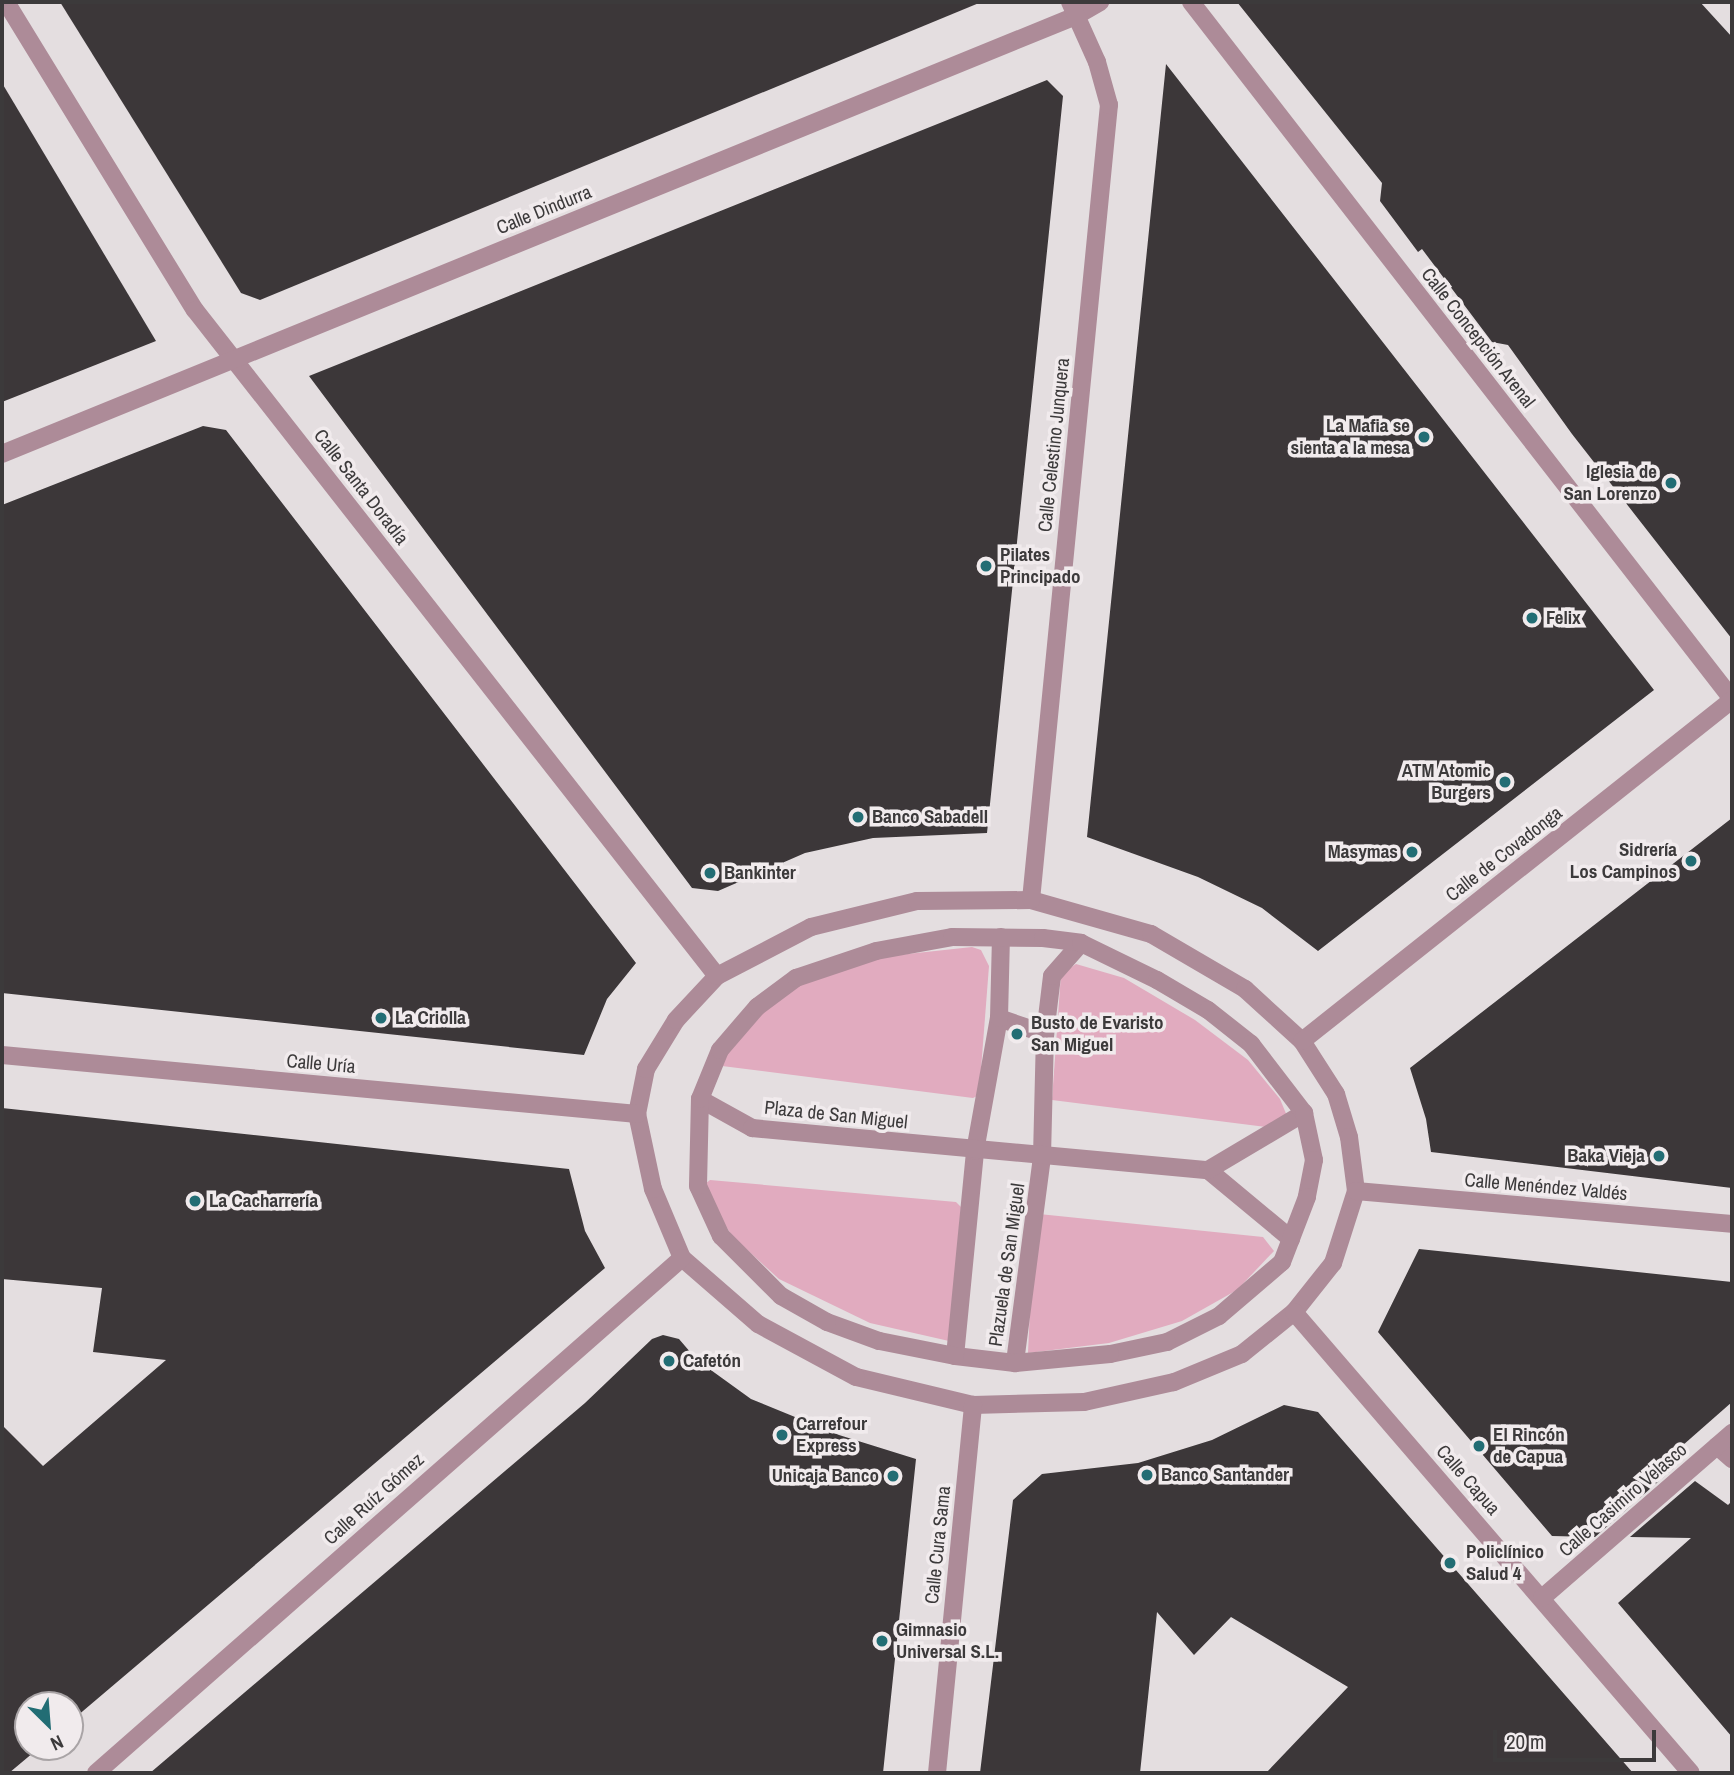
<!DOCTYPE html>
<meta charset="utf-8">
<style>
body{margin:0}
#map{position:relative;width:1734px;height:1775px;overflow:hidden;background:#e4dee0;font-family:"Archivo Narrow",sans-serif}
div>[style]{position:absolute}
.green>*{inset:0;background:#e1abbf}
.building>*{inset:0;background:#3c3739}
.minor>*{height:18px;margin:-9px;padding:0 9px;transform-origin:9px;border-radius:9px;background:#ad8b98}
.dots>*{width:19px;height:19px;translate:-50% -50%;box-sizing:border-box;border:4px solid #f1ebed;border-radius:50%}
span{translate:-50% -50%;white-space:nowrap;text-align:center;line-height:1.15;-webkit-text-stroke:7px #f1ebed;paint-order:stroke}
.street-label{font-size:19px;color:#3c3a3b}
.poi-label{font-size:19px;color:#3c3a3b;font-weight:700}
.right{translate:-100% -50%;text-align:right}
.left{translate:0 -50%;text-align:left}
.frame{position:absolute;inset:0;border:4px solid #3c3a3b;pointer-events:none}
.north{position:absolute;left:14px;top:1691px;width:70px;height:70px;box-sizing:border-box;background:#f1ebed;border:2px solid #a9a4a6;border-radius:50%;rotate:155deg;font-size:19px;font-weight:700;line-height:28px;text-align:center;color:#3c3a3b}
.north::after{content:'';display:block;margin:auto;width:24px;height:32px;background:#226d74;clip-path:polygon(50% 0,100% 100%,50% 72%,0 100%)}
.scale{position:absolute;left:1493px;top:1730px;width:163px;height:32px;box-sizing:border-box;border:4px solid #3c3a3b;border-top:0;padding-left:9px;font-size:21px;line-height:24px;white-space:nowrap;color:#3c3a3b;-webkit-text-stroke:5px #f1ebed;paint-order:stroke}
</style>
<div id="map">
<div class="green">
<div style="clip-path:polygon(972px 947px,981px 950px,989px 966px,979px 1095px,973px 1098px,714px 1065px,757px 1007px,823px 972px,889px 956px)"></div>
<div style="clip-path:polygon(1076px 964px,1124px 978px,1195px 1020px,1248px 1060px,1280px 1099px,1287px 1116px,1274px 1128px,1052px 1100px,1061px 974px)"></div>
<div style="clip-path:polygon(710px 1180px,956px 1202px,961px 1207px,949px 1341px,870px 1323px,779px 1279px,733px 1237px,710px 1203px,705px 1184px)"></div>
<div style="clip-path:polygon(1039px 1214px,1263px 1237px,1274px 1251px,1237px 1290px,1182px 1321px,1109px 1343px,1028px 1353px,1034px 1220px)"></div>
</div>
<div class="building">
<div style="clip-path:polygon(60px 2px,979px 2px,979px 3px,260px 300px,241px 293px)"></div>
<div style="clip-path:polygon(1237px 2px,1700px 2px,1732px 37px,1732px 639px,1572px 434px,1508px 345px,1492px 342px,1422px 249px,1418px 252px,1380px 201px,1382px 183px)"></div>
<div style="clip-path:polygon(1166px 64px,1654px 690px,1318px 951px,1262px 908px,1198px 877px,1087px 837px)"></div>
<div style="clip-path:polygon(1047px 80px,1063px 96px,987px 833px,873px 838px,805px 853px,718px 891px,692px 888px,309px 376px)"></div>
<div style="clip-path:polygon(2px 83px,156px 341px,2px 402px)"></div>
<div style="clip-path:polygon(203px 426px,226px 430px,636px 963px,607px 999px,584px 1055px,2px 993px,2px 505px)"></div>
<div style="clip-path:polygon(1732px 818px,1732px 1188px,1431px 1152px,1426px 1119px,1410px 1068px)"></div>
<div style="clip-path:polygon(2px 1108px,569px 1169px,585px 1231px,605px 1268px,70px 1722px,70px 1705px,28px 1705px,28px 1747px,40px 1747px,9px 1773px,2px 1773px,2px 1425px,43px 1466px,166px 1360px,93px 1352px,102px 1288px,2px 1279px)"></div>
<div style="clip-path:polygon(1419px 1249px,1732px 1282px,1732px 1402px,1666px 1460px,1675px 1467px,1595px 1537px,1552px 1536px,1378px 1332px)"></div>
<div style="clip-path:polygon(663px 1335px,679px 1339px,697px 1360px,751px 1399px,839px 1435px,916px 1459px,883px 1773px,150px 1773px,585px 1403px,652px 1339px)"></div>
<div style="clip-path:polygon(1284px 1405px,1318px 1412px,1633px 1773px,1266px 1773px,1348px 1687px,1231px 1617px,1194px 1655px,1157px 1612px,1140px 1773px,980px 1773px,1013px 1500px,1042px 1474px,1138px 1463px,1212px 1440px)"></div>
<div style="clip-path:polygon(1695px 1481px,1728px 1505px,1732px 1501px,1732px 1737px,1618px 1603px,1691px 1538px,1630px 1537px)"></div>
</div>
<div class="minor">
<div style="left:6px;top:2px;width:361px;rotate:58.5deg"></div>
<div style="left:195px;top:310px;width:846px;rotate:51.91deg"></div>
<div style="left:1191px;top:2px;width:882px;rotate:52.18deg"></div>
<div style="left:2px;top:454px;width:1160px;rotate:-22.19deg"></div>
<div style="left:1076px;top:16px;width:28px;rotate:-30deg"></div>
<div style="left:1031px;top:900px;width:125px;rotate:15.8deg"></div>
<div style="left:1151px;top:934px;width:109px;rotate:30.3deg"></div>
<div style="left:1245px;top:989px;width:77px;rotate:42.4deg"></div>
<div style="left:1302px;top:1041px;width:63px;rotate:57.3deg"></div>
<div style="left:1336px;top:1094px;width:45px;rotate:73.2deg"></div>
<div style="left:1349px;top:1137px;width:54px;rotate:82.6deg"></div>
<div style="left:1356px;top:1191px;width:76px;rotate:107.7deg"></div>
<div style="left:1333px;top:1263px;width:63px;rotate:128.5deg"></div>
<div style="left:1294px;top:1312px;width:67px;rotate:141.1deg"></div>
<div style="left:1242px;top:1354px;width:74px;rotate:157.6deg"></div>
<div style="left:1174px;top:1382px;width:92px;rotate:167.5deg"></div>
<div style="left:1084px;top:1402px;width:111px;rotate:178.5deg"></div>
<div style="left:973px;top:1405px;width:120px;rotate:-166.5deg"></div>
<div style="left:856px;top:1377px;width:111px;rotate:-151.6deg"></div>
<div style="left:758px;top:1324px;width:101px;rotate:-139deg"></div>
<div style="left:682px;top:1258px;width:75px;rotate:-112.8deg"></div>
<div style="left:653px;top:1189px;width:77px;rotate:-102deg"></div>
<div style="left:637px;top:1114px;width:46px;rotate:-78.7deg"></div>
<div style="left:646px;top:1069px;width:57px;rotate:-58.5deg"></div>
<div style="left:676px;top:1020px;width:60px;rotate:-47deg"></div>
<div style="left:717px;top:976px;width:106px;rotate:-27.5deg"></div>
<div style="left:811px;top:927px;width:109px;rotate:-13.8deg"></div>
<div style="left:917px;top:901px;width:114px;rotate:-0.5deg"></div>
<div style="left:1031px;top:900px;width:799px;rotate:-84.4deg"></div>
<div style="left:1109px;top:105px;width:45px;rotate:-105.6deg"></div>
<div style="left:1097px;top:62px;width:66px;rotate:-114.2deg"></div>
<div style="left:999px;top:1018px;width:49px;rotate:19.2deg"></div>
<div style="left:1045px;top:1034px;width:123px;rotate:91.4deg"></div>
<div style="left:1042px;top:1157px;width:208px;rotate:97.5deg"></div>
<div style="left:1015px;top:1363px;width:60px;rotate:-173.3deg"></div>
<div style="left:955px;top:1356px;width:206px;rotate:-84.4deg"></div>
<div style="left:975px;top:1151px;width:135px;rotate:-79.8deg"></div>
<div style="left:999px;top:1018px;width:81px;rotate:-88.6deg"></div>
<div style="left:1045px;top:1034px;width:58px;rotate:-83.1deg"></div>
<div style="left:1052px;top:976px;width:44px;rotate:-48.7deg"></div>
<div style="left:1302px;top:1041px;width:549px;rotate:-38.42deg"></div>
<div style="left:2px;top:1055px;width:638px;rotate:5.31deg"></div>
<div style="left:700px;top:1099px;width:60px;rotate:29.1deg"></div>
<div style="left:752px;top:1128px;width:458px;rotate:5.3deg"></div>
<div style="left:1208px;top:1170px;width:108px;rotate:39.7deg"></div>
<div style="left:1208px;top:1170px;width:112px;rotate:-30.7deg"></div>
<div style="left:1356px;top:1191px;width:377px;rotate:5deg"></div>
<div style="left:1294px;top:1312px;width:608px;rotate:49.27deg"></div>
<div style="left:955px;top:1356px;width:77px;rotate:-168.8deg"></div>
<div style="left:879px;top:1341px;width:55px;rotate:-159.9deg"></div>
<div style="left:827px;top:1322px;width:53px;rotate:-150.5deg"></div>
<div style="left:781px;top:1296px;width:85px;rotate:-135deg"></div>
<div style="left:721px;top:1236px;width:55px;rotate:-114.7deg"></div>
<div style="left:698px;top:1186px;width:87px;rotate:-88.7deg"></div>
<div style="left:700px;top:1099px;width:53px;rotate:-67.8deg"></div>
<div style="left:720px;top:1050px;width:57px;rotate:-49.3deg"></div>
<div style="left:757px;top:1007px;width:49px;rotate:-36.6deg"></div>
<div style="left:796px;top:978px;width:84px;rotate:-18.6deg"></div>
<div style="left:876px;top:951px;width:77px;rotate:-10.4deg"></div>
<div style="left:952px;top:937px;width:91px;rotate:0.6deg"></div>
<div style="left:1043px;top:938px;width:38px;rotate:7deg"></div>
<div style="left:1081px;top:943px;width:85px;rotate:26deg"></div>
<div style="left:1157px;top:980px;width:59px;rotate:30.5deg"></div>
<div style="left:1208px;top:1010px;width:55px;rotate:38.3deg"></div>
<div style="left:1251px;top:1044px;width:87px;rotate:52.5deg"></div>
<div style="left:1304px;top:1113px;width:48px;rotate:78deg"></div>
<div style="left:1314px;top:1160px;width:38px;rotate:101deg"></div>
<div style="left:1307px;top:1197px;width:70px;rotate:111deg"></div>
<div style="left:1282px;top:1262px;width:83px;rotate:139.4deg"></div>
<div style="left:1219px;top:1316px;width:58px;rotate:153.4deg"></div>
<div style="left:1167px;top:1342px;width:58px;rotate:168.1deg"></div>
<div style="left:1110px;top:1354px;width:95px;rotate:174.6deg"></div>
<div style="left:1717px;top:1446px;width:20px;rotate:41deg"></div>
<div style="left:1542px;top:1598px;width:252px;rotate:-41deg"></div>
<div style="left:96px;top:1773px;width:780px;rotate:-41.31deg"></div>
<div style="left:937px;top:1773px;width:370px;rotate:-84.4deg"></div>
</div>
<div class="dots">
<div style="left:1424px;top:437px;background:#226d74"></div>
<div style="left:1671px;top:483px;background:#226d74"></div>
<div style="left:986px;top:566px;background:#226d74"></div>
<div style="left:1532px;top:618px;background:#226d74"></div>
<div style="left:1505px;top:782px;background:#226d74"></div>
<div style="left:858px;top:817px;background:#226d74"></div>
<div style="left:1412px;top:852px;background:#226d74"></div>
<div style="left:1691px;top:861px;background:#226d74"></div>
<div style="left:710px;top:873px;background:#226d74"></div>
<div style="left:381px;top:1018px;background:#226d74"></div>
<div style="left:1017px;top:1034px;background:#226d74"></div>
<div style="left:1659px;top:1156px;background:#226d74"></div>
<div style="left:195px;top:1201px;background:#226d74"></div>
<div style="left:669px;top:1361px;background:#226d74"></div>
<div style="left:782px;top:1435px;background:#226d74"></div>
<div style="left:1479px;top:1446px;background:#226d74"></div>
<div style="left:1147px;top:1475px;background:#226d74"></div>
<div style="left:893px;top:1476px;background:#226d74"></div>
<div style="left:1450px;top:1563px;background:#226d74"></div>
<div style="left:882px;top:1641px;background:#226d74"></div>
</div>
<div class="street-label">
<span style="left:544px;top:210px;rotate:-22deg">Calle Dindurra</span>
<span style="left:1478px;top:338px;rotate:52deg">Calle Concepción Arenal</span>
<span style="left:1054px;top:445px;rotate:-84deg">Calle Celestino Junquera</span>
<span style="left:361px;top:487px;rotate:52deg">Calle Santa Doradía</span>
<span style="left:1504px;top:854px;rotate:-38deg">Calle de Covadonga</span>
<span style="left:321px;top:1064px;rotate:5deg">Calle Uría</span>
<span style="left:836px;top:1115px;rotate:6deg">Plaza de San Miguel</span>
<span style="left:1546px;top:1187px;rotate:5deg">Calle Menéndez Valdés</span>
<span style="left:1007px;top:1265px;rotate:-82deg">Plazuela de San Miguel</span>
<span style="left:1468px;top:1480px;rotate:49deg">Calle Capua</span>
<span style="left:374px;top:1499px;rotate:-42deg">Calle Ruíz Gómez</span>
<span style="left:1623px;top:1500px;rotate:-41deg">Calle Casimiro Velasco</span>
<span style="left:938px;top:1545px;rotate:-84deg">Calle Cura Sama</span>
</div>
<div class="poi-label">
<span class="right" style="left:1410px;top:437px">La Mafia se<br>sienta a la mesa</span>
<span class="right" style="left:1657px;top:483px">Iglesia de<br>San Lorenzo</span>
<span class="left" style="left:1000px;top:566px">Pilates<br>Principado</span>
<span class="left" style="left:1546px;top:618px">Felix</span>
<span class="right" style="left:1491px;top:782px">ATM Atomic<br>Burgers</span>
<span class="left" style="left:872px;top:817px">Banco Sabadell</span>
<span class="right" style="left:1677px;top:861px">Sidrería<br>Los Campinos</span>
<span class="right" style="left:1398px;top:852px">Masymas</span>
<span class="left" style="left:724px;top:873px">Bankinter</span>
<span class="left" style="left:395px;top:1018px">La Criolla</span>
<span class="left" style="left:1031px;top:1034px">Busto de Evaristo<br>San Miguel</span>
<span class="right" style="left:1645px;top:1156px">Baka Vieja</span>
<span class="left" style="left:209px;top:1201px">La Cacharrería</span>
<span class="left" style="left:683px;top:1361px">Cafetón</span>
<span class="left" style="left:796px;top:1435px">Carrefour<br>Express</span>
<span class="left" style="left:1493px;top:1446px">El Rincón<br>de Capua</span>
<span class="left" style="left:1161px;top:1475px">Banco Santander</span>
<span class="right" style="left:879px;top:1476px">Unicaja Banco</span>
<span class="left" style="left:1466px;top:1563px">Policlínico<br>Salud 4</span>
<span class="left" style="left:896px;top:1641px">Gimnasio<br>Universal S.L.</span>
</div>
<div class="frame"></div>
<div class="north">N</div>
<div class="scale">20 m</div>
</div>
